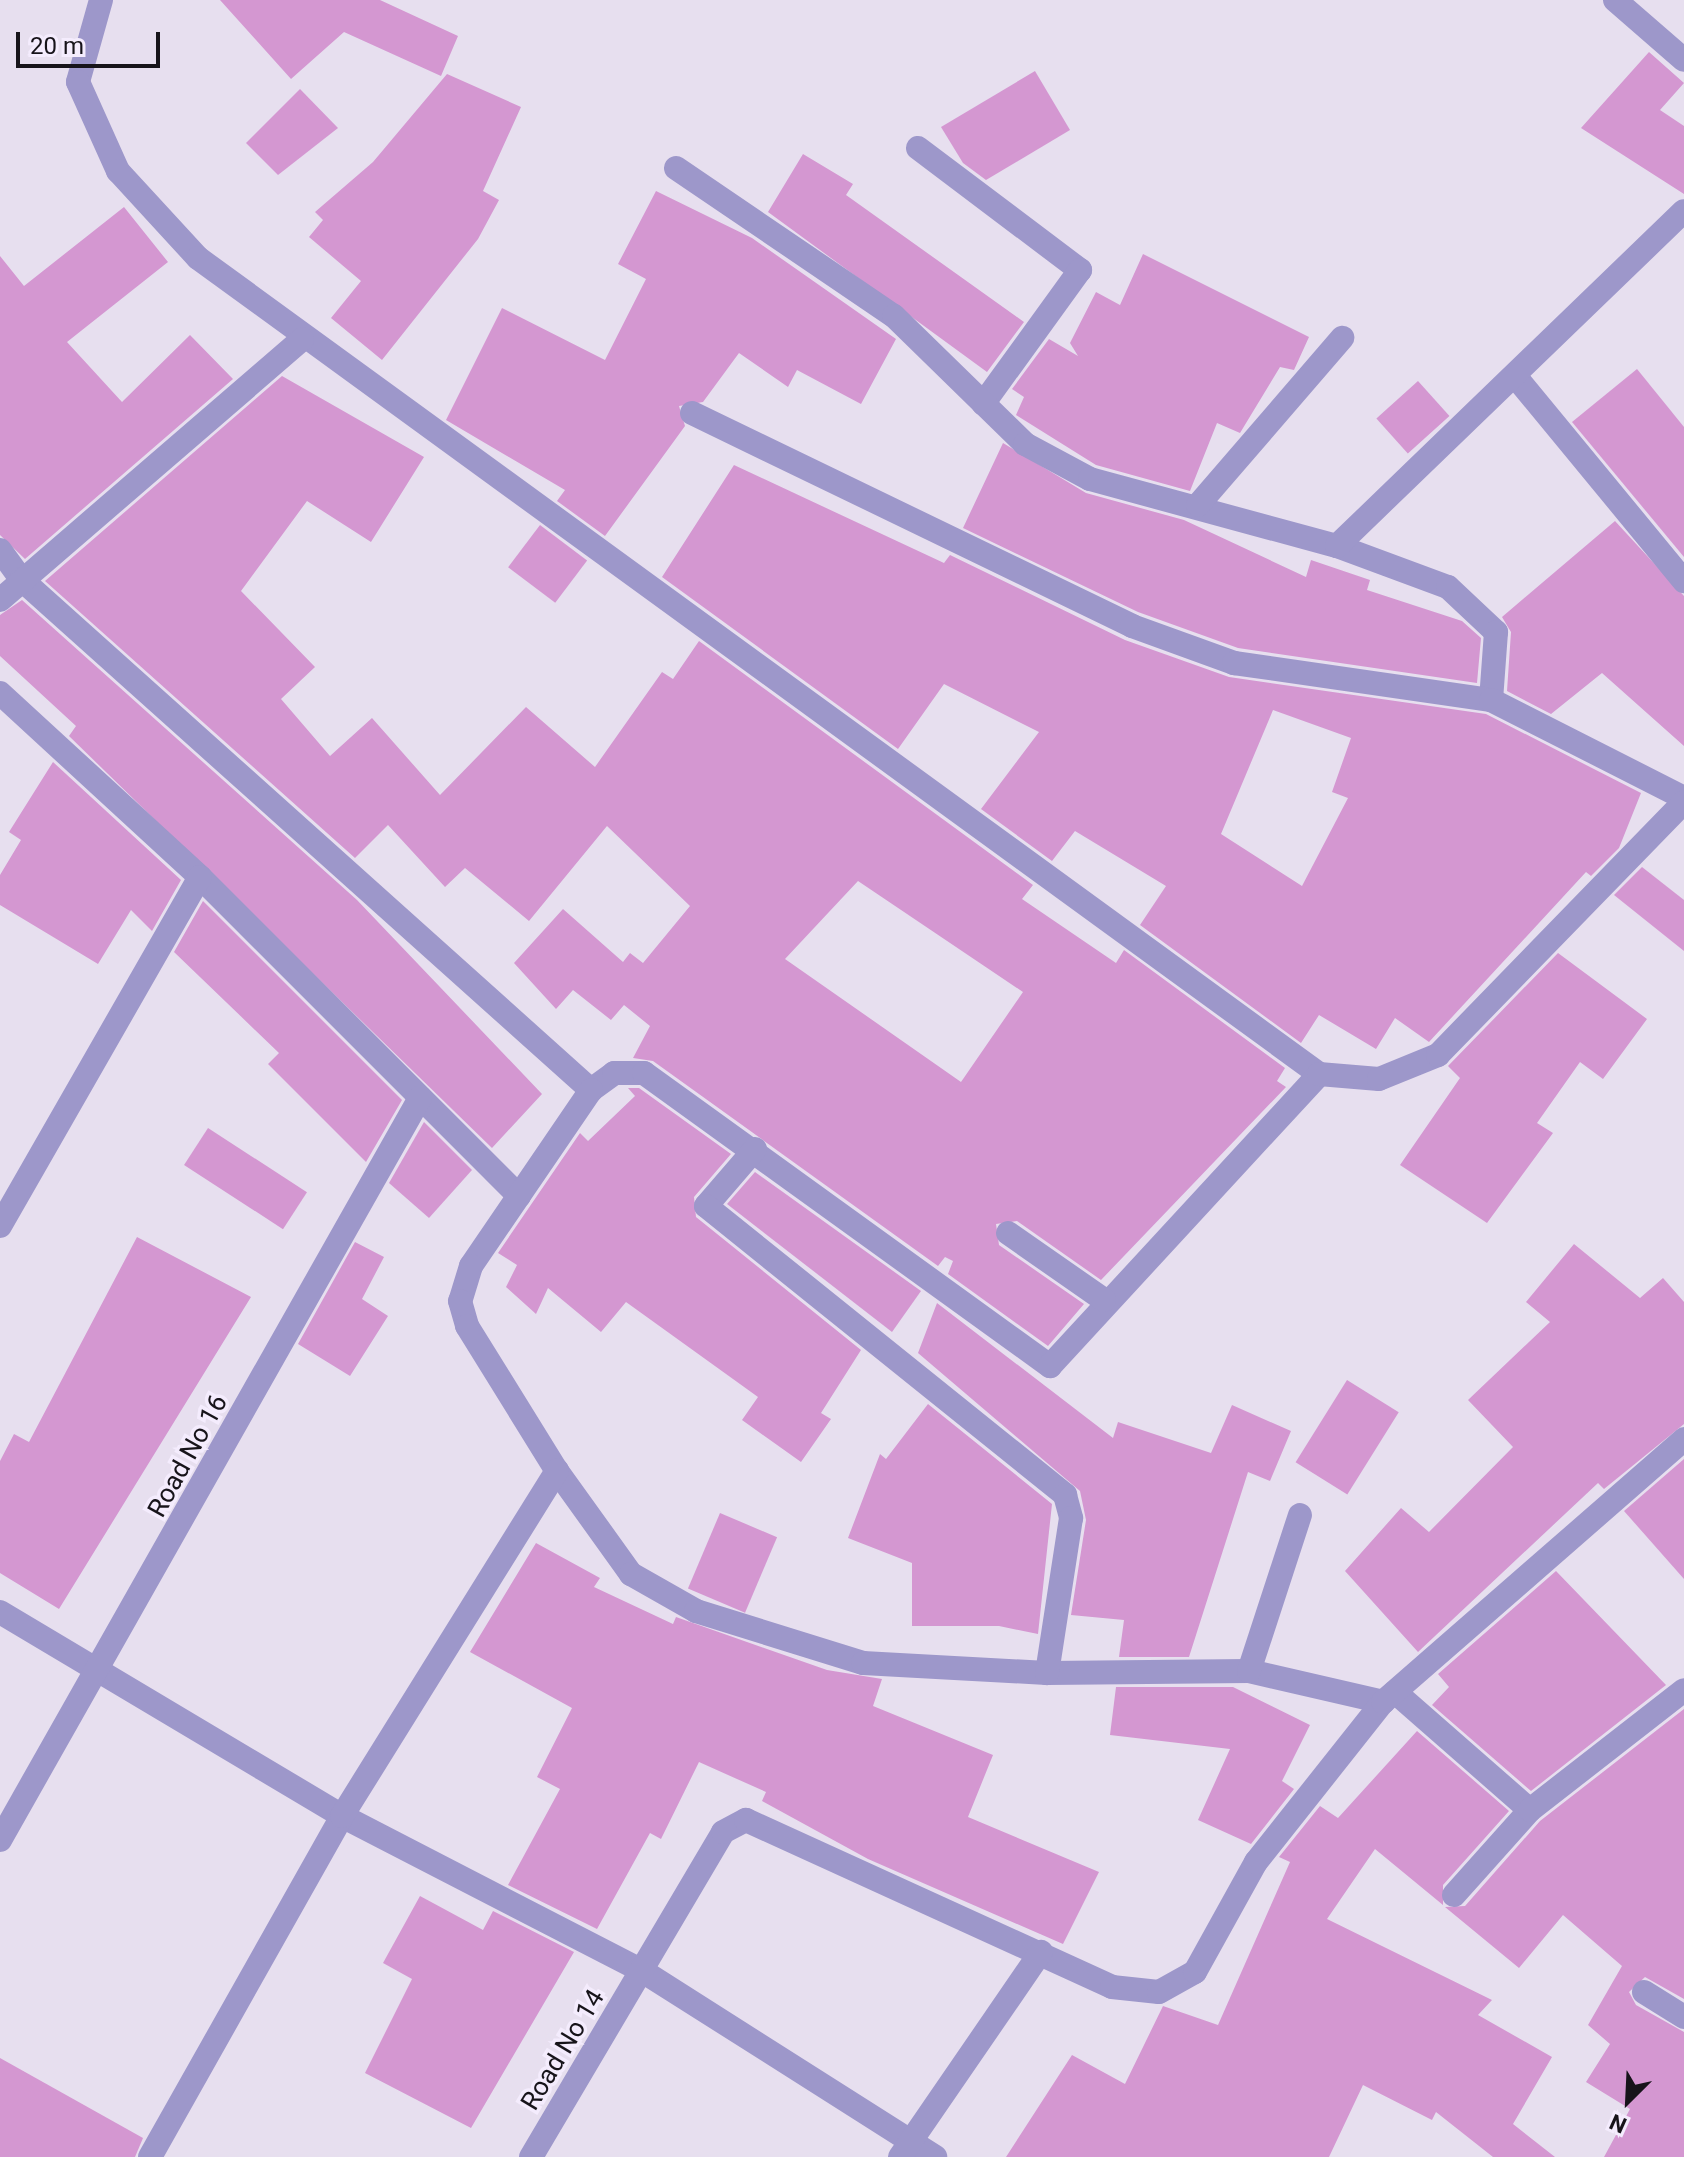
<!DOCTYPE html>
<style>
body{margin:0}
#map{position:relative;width:1684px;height:2157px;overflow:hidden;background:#e7dfef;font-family:Roboto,sans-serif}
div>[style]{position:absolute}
.building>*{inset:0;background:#d497d1;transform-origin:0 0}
.street>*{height:24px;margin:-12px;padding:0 12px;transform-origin:12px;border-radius:12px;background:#9d97ca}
span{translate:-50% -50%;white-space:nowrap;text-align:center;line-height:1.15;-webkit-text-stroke:7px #f4ecfd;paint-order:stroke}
.street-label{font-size:26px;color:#17141a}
.north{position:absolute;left:1588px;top:2061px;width:80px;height:80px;-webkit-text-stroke:6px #f4ecfd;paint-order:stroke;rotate:204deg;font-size:22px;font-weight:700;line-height:32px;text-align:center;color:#17141a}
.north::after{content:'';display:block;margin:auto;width:28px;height:36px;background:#17141a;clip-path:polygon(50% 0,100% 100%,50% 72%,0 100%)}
.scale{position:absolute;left:16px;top:32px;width:144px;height:36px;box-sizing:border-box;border:4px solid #17141a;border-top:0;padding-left:10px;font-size:24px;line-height:28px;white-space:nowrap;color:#17141a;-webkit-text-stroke:6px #f4ecfd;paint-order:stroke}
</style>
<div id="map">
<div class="building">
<div style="clip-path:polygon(220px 0,380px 0,458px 36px,441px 76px,344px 32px,291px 79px)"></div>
<div style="clip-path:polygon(1649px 52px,1684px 83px,1660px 110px,1684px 126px,1684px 194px,1581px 128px)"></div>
<div style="clip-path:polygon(1035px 71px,1070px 130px,986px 180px,963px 163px,941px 127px)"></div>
<div style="clip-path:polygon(447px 74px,521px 107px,483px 191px,499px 200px,478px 239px,382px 360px,331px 318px,361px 281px,309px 237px,323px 220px,315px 212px,373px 162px)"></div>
<div style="clip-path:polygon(300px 89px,338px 128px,278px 175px,246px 143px)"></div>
<div style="clip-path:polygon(803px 154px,853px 184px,846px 195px,1024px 322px,987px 372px,768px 212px)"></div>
<div style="clip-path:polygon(656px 191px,752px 238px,896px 339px,861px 404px,797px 370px,788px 387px,739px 353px,703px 402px,679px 406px,685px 426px,605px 536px,557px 501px,565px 490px,446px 420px,502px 308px,605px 360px,646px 279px,618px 264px)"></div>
<div style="clip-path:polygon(124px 207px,168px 262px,67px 342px,122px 402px,190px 335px,233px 379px,25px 559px,0 535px,0 256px,24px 286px)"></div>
<div style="clip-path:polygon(1143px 254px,1309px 337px,1294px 370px,1280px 367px,1240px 433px,1217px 423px,1190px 491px,1096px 465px,1016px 415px,1024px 397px,1012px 389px,1049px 339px,1078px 356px,1070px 343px,1096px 292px,1120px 305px)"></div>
<div style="clip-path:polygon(1637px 369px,1684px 427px,1684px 557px,1572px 422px)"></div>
<div style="clip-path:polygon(evenodd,282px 376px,424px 457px,371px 542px,307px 501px,241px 591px,315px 667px,281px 699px,330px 756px,372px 718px,440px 795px,526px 707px,595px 767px,662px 672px,673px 679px,699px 641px,1033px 885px,1022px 899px,1116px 963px,1124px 950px,1285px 1068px,1277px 1081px,1286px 1087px,1101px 1280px,1017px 1221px,996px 1224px,999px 1245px,1084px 1304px,1048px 1346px,948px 1274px,953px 1261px,945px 1257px,938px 1266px,653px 1061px,633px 1058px,650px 1026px,624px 1005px,611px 1020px,573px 990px,556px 1009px,514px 963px,563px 909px,623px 962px,630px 953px,643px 963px,690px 906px,607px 826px,529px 921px,465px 868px,445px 887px,388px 825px,355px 858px,45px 581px,282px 376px,858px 881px,1023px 992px,961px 1082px,785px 959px,858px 881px)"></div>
<div style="left:1418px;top:381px;width:47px;height:56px;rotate:48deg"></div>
<div style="clip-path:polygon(1003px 443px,1086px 493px,1184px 520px,1306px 577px,1311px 560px,1370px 580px,1367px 590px,1462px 621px,1481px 638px,1477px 683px,1238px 648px,1138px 612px,963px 528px)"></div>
<div style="clip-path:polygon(evenodd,734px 465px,944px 563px,950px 555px,1125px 640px,1229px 677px,1486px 714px,1641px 793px,1619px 848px,1591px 876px,1586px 872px,1429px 1042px,1395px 1018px,1376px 1049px,1319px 1015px,1301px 1043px,1140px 925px,1166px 886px,1075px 831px,1052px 861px,981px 809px,1039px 732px,944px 684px,898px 749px,662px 577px,734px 465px,1273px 710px,1351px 738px,1332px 792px,1348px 798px,1302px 886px,1221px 834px,1273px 710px)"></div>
<div style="clip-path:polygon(1615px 521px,1684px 596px,1684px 746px,1602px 673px,1551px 714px,1507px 691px,1511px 632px,1502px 617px)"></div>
<div style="left:540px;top:525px;width:59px;height:53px;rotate:37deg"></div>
<div style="clip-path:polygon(22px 600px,357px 900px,542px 1094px,492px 1148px,69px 736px,76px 726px,0 656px,0 615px)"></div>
<div style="clip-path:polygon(53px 762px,181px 880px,152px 931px,131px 910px,98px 964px,0 905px,0 875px,21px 840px,9px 832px)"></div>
<div style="clip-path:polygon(1642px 867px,1684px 900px,1684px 951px,1614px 895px)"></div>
<div style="clip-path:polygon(203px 901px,402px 1100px,366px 1162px,268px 1064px,279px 1053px,174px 952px)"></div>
<div style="clip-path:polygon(1558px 953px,1647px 1019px,1603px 1079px,1580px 1062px,1537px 1123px,1553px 1133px,1487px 1223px,1400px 1165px,1460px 1078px,1448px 1066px)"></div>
<div style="clip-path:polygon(628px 1088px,639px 1088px,731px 1154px,694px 1197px,696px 1217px,861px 1350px,821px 1413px,831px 1419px,801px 1462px,742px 1420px,758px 1397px,626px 1302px,601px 1332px,548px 1288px,536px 1314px,506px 1287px,517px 1265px,498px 1253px,580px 1133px,588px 1141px,635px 1096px)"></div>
<div style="clip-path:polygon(424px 1122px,472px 1170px,429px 1218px,389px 1183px)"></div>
<div style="left:208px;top:1128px;width:118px;height:44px;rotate:33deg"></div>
<div style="clip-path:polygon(755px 1172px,921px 1291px,892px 1332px,727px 1204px)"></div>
<div style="clip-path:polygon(137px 1237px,251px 1297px,59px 1609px,0 1573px,0 1461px,14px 1434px,29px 1442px)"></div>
<div style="clip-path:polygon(355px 1242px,384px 1257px,362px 1299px,388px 1316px,350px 1376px,298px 1344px)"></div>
<div style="clip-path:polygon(1574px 1244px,1640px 1298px,1663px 1278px,1684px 1302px,1684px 1424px,1604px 1489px,1598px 1483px,1418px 1652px,1345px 1571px,1401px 1508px,1429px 1532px,1513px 1447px,1468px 1400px,1550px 1322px,1526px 1302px)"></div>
<div style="clip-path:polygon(937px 1303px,1113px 1438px,1118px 1422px,1211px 1453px,1232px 1405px,1291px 1431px,1270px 1481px,1248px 1472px,1189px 1657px,1119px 1657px,1124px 1620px,1071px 1615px,1086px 1520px,1080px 1491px,918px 1353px)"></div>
<div style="left:1347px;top:1380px;width:61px;height:97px;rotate:32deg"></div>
<div style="clip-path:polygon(928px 1404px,1052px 1504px,1038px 1634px,999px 1626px,912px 1626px,912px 1563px,848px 1538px,880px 1454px,886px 1459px)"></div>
<div style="clip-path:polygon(1684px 1459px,1684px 1579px,1624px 1511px)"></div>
<div style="left:720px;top:1513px;width:62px;height:82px;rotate:23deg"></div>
<div style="clip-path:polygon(536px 1543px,600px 1578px,594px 1587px,673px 1624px,676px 1617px,827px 1670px,882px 1679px,873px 1706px,993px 1755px,968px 1817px,1099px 1872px,1063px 1944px,868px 1859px,762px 1801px,766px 1792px,699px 1762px,661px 1839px,650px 1833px,597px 1929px,508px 1885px,560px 1789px,537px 1777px,572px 1708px,470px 1652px)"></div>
<div style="clip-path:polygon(1556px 1571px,1666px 1685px,1531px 1791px,1432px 1705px,1449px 1687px,1438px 1674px)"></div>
<div style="clip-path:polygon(1116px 1687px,1233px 1687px,1310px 1725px,1282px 1781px,1294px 1789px,1251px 1844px,1198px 1820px,1230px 1749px,1110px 1735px)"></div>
<div style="clip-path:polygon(1684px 1709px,1684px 1999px,1645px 1977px,1629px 1992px,1636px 2005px,1684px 2032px,1684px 2157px,1604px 2157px,1630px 2109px,1586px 2082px,1610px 2044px,1588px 2025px,1622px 1966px,1563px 1915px,1519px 1968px,1445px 1907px,1465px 1906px,1540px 1821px)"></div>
<div style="clip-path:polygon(1417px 1731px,1509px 1811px,1443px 1885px,1443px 1905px,1375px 1849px,1327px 1919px,1492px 2000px,1478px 2015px,1552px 2057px,1513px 2124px,1555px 2157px,1493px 2157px,1436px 2112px,1432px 2120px,1363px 2085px,1329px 2157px,1006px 2157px,1072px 2055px,1125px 2084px,1163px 2006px,1218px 2025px,1290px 1862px,1279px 1857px,1320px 1806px,1338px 1818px)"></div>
<div style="clip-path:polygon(420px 1896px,483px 1930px,493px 1911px,574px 1952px,471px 2128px,365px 2073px,412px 1979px,383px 1963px)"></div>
<div style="clip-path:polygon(0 2058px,143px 2138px,135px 2157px,0 2157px)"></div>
</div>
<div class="street">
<div style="left:101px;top:0;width:85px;rotate:105.7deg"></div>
<div style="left:78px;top:82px;width:98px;rotate:65.8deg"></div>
<div style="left:118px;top:171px;width:118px;rotate:47.4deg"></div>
<div style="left:198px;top:258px;width:1387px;rotate:36.05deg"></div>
<div style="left:1615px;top:0;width:91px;rotate:41deg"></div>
<div style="left:918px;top:148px;width:203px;rotate:37deg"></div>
<div style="left:1080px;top:270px;width:165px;rotate:125.9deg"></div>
<div style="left:676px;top:168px;width:263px;rotate:34.2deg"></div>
<div style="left:894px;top:316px;width:183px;rotate:44.3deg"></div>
<div style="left:1025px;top:444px;width:74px;rotate:28.3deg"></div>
<div style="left:1090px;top:479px;width:256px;rotate:15.2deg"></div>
<div style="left:1337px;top:546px;width:118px;rotate:20.3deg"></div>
<div style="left:1448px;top:587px;width:66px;rotate:43.2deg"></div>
<div style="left:1496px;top:632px;width:68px;rotate:94.2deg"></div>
<div style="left:1515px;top:376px;width:266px;rotate:50.5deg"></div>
<div style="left:692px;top:413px;width:489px;rotate:25.8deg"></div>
<div style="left:1132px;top:626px;width:109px;rotate:19.9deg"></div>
<div style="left:1234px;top:663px;width:260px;rotate:8.2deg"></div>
<div style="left:1491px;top:700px;width:216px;rotate:26.9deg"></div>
<div style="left:1198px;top:505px;width:221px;rotate:-49.2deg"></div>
<div style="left:1337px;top:546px;width:482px;rotate:-44deg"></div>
<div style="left:0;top:550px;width:36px;rotate:54deg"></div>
<div style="left:21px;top:579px;width:766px;rotate:41.88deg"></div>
<div style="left:591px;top:1090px;width:29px;rotate:-36deg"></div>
<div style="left:614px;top:1073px;width:30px"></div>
<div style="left:644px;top:1073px;width:501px;rotate:35.82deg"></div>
<div style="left:1050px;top:1366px;width:397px;rotate:-47.3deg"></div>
<div style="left:1319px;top:1074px;width:60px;rotate:4.8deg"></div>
<div style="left:1379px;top:1079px;width:64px;rotate:-22.1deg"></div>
<div style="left:1438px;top:1055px;width:353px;rotate:-45.8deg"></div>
<div style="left:0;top:600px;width:399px;rotate:-40.8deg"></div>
<div style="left:0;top:693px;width:272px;rotate:42.6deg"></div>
<div style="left:200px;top:877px;width:451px;rotate:45deg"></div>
<div style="left:591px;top:1090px;width:213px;rotate:124.3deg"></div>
<div style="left:471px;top:1266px;width:37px;rotate:107deg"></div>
<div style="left:460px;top:1301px;width:26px;rotate:74deg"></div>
<div style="left:467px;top:1326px;width:171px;rotate:58.2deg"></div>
<div style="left:557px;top:1471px;width:127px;rotate:54.3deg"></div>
<div style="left:631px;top:1574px;width:75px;rotate:29.6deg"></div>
<div style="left:696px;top:1611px;width:175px;rotate:17.3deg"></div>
<div style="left:863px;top:1663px;width:184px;rotate:3.1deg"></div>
<div style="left:1047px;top:1673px;width:202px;rotate:-0.6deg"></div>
<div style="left:1249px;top:1671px;width:138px;rotate:13deg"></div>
<div style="left:755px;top:1149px;width:75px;rotate:130.7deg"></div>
<div style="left:706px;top:1206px;width:461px;rotate:38.8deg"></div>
<div style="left:1065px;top:1495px;width:24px;rotate:75deg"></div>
<div style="left:1071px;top:1518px;width:157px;rotate:98.8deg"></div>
<div style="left:0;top:1226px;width:402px;rotate:-60.2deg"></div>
<div style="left:1008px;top:1233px;width:117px;rotate:34.9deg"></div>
<div style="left:0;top:1612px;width:398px;rotate:30.8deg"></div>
<div style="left:342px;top:1816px;width:340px;rotate:27.3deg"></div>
<div style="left:644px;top:1972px;width:345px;rotate:32.4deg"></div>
<div style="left:1249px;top:1671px;width:164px;rotate:-71.9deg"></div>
<div style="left:1395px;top:1692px;width:179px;rotate:41.2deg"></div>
<div style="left:0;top:1840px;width:853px;rotate:-60.49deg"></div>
<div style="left:1454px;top:1895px;width:114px;rotate:-48.2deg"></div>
<div style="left:1530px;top:1810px;width:195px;rotate:-37.9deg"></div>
<div style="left:1644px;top:1992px;width:47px;rotate:32deg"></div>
<div style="left:150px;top:2157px;width:391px;rotate:-60.6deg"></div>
<div style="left:342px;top:1816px;width:407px;rotate:-58.1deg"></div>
<div style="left:531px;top:2157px;width:377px;rotate:-59.4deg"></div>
<div style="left:723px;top:1832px;width:26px;rotate:-28deg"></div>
<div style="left:746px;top:1820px;width:402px;rotate:24.5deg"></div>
<div style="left:1112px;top:1987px;width:47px;rotate:6.1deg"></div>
<div style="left:1159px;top:1992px;width:41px;rotate:-29.1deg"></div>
<div style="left:1195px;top:1972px;width:126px;rotate:-61deg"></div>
<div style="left:1256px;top:1862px;width:204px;rotate:-51.6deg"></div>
<div style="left:1383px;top:1702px;width:400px;rotate:-41.1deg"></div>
<div style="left:900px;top:2157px;width:249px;rotate:-55.5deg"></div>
</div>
<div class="street-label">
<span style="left:188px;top:1456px;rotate:-61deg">Road No 16</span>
<span style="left:563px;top:2050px;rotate:-59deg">Road No 14</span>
</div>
<div class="north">N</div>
<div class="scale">20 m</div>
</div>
